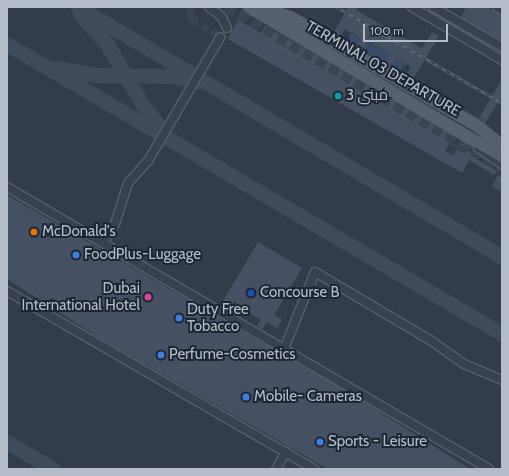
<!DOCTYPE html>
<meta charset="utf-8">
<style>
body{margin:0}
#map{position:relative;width:509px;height:476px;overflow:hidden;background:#242f3e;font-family:Cabin,Cairo,sans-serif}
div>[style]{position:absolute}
.airport>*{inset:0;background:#323c4b;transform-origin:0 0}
.water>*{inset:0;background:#394c67;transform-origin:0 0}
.taxiway>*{height:15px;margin:-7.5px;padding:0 7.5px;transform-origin:7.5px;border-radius:7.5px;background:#3f4a5a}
.building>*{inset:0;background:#455162}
.minor-tunnel>*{height:8px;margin-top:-4px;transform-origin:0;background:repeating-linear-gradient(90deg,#3a4453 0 8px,transparent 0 12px)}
.major-tunnel>*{height:10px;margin-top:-5px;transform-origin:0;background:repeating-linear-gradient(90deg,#3a4453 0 10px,transparent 0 15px)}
.path>*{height:1px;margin-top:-0.5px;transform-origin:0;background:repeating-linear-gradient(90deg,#44595c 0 3px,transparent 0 6px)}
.roads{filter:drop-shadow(1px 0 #565f6c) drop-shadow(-1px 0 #565f6c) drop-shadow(0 1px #565f6c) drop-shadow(0 -1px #565f6c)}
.minor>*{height:8px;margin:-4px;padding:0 4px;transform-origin:4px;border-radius:4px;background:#38414e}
.major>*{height:10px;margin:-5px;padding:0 5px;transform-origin:5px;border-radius:5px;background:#56606e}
.rail>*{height:3px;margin-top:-1.5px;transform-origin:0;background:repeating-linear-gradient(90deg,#1d2633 0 4.5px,#5a6575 0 9px);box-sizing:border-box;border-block:1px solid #5a6575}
.path-bridge>*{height:1px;margin-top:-0.5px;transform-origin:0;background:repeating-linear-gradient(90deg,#44595c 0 3px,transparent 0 6px)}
.dots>*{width:11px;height:11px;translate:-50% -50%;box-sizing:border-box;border:2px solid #1d2633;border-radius:50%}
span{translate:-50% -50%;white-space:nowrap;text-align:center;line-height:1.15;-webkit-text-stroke:4px #1d2633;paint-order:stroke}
.street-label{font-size:15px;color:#b4bcc9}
.poi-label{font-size:15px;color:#b4bcc9}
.left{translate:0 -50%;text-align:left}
.right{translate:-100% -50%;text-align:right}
.frame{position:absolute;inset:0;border:8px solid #b4bcc9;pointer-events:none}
.scale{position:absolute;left:363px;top:24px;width:85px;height:18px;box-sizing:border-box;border:2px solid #b4bcc9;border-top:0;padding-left:5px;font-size:12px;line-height:14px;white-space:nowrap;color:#b4bcc9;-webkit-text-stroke:3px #1d2633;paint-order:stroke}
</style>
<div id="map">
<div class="airport">
<div style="left:7px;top:7px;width:495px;height:462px"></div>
</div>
<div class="water">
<div style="left:351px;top:33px;width:62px;height:10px;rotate:29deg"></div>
</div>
<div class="taxiway">
<div style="left:78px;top:7px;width:492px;rotate:30.5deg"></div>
<div style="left:80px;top:14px;width:40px;rotate:48deg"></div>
<div style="left:107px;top:44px;width:69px;rotate:59.7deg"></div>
<div style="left:142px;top:104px;width:36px;rotate:52deg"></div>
<div style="left:7px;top:44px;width:574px;rotate:30.36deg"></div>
<div style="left:57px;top:68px;width:40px;rotate:10deg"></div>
<div style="left:96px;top:75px;width:75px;rotate:0.8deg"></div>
<div style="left:171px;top:76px;width:26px;rotate:13deg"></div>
<div style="left:7px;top:442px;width:53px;rotate:30.4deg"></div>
</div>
<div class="building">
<div style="clip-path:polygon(348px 7px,358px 7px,356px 10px,422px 48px,432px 32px,439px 36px,413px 79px,406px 77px,411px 66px,396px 58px,391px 68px,384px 64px,390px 54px,367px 41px,361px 51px,355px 47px,361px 38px,345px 29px,339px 38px,333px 34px)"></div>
<div style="clip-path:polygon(466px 7px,487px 7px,502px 16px,502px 41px,461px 17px)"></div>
<div style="clip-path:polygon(238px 20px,261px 33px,265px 26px,334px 65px,454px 136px,445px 151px,453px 155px,456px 149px,466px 154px,468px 150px,474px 154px,473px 157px,497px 171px,494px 175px,469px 160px,462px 173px,228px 39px)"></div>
<div style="clip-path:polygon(502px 79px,502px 96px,485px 123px,479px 118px)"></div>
<div style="clip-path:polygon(498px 175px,502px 177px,502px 192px,492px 186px)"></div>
<div style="clip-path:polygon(7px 195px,354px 396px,470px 469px,328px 469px,101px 339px,7px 279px)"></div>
<div style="clip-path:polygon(258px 242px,302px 268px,274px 315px,282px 319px,277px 328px,267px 322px,262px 330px,257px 327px,261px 320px,234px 304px,230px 311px,220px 306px)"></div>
</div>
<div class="minor-tunnel">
<div style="left:192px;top:7px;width:8px;rotate:120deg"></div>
<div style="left:188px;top:14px;width:6px;rotate:59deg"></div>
<div style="left:191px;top:19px;width:33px;rotate:31deg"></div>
<div style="left:219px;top:36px;width:7px;rotate:-16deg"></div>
<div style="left:226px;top:34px;width:6px;rotate:-81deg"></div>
</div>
<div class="major-tunnel">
<div style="left:226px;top:7px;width:320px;rotate:30.3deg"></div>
</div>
<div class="path">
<div style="left:353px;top:21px;width:71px;rotate:28.7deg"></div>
<div style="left:253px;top:31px;width:231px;rotate:29.6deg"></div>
<div style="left:454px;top:145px;width:9px;rotate:-6deg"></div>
<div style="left:463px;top:144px;width:9px;rotate:27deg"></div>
<div style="left:346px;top:40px;width:15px;rotate:-58deg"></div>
<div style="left:354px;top:27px;width:63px;rotate:29.4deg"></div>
<div style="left:409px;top:58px;width:16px;rotate:120deg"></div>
<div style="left:364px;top:40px;width:6px;rotate:-59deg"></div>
<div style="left:278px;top:55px;width:8px;rotate:-60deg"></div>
<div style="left:393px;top:56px;width:11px;rotate:-63deg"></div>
<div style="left:313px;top:76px;width:9px;rotate:-58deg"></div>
<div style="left:400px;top:125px;width:9px;rotate:-58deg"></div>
<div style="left:425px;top:139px;width:9px;rotate:-63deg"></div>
<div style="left:465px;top:154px;width:7px;rotate:-63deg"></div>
</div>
<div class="roads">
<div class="minor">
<div style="left:209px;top:7px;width:16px;rotate:38deg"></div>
<div style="left:222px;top:17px;width:12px;rotate:66deg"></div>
<div style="left:412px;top:7px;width:104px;rotate:30.5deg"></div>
<div style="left:433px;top:7px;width:80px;rotate:30.1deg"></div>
<div style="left:497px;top:7px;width:6px;rotate:31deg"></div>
<div style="left:478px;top:148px;width:29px;rotate:34deg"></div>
<div style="left:7px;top:187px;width:558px;rotate:30.33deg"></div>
<div style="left:103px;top:243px;width:22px;rotate:-58deg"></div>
<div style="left:115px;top:224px;width:43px;rotate:-72.4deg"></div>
<div style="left:128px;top:183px;width:30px;rotate:-48deg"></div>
<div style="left:148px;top:161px;width:143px;rotate:-59.7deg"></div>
<div style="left:7px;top:291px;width:355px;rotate:30.1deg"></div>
<div style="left:284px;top:349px;width:83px;rotate:-68.1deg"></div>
<div style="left:315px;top:272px;width:134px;rotate:30.6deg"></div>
<div style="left:430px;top:340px;width:42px;rotate:35.2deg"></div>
<div style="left:464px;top:364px;width:41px;rotate:22.8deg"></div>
<div style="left:276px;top:469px;width:20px;rotate:-60deg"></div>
</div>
<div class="major">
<div style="left:249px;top:7px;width:294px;rotate:30.7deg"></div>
<div style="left:255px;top:11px;width:20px;rotate:3deg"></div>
<div style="left:275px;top:12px;width:18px;rotate:19deg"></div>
<div style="left:292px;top:18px;width:216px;rotate:30.2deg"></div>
<div style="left:479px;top:127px;width:30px;rotate:40deg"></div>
</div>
</div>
<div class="rail">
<div style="left:337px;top:7px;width:191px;rotate:30.2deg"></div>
</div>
<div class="path-bridge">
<div style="left:345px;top:71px;width:36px;rotate:-58deg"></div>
<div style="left:376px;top:89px;width:37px;rotate:-63deg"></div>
</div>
<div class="dots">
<div style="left:338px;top:96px;background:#0f9aa8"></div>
<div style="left:34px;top:232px;background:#e8710a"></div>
<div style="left:76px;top:255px;background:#3f7fe0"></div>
<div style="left:251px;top:293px;background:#1a4fb4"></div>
<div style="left:148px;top:297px;background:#d1479c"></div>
<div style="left:179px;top:318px;background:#3f7fe0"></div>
<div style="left:161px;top:355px;background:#3f7fe0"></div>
<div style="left:246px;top:397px;background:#3f7fe0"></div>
<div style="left:320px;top:442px;background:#3f7fe0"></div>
</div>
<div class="street-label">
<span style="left:383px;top:69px;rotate:30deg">TERMINAL 03 DEPARTURE</span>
</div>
<div class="poi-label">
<span class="left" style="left:346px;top:96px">مبنى 3</span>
<span class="left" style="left:42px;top:232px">McDonald's</span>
<span class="left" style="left:84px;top:255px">FoodPlus-Luggage</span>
<span class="right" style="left:140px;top:297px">Dubai<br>International Hotel</span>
<span class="left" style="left:260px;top:293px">Concourse B</span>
<span class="left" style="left:187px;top:318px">Duty Free<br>Tobacco</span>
<span class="left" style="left:169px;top:355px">Perfume-Cosmetics</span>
<span class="left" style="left:254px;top:397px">Mobile- Cameras</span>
<span class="left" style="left:328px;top:442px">Sports - Leisure</span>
</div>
<div class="frame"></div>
<div class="scale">100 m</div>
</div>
